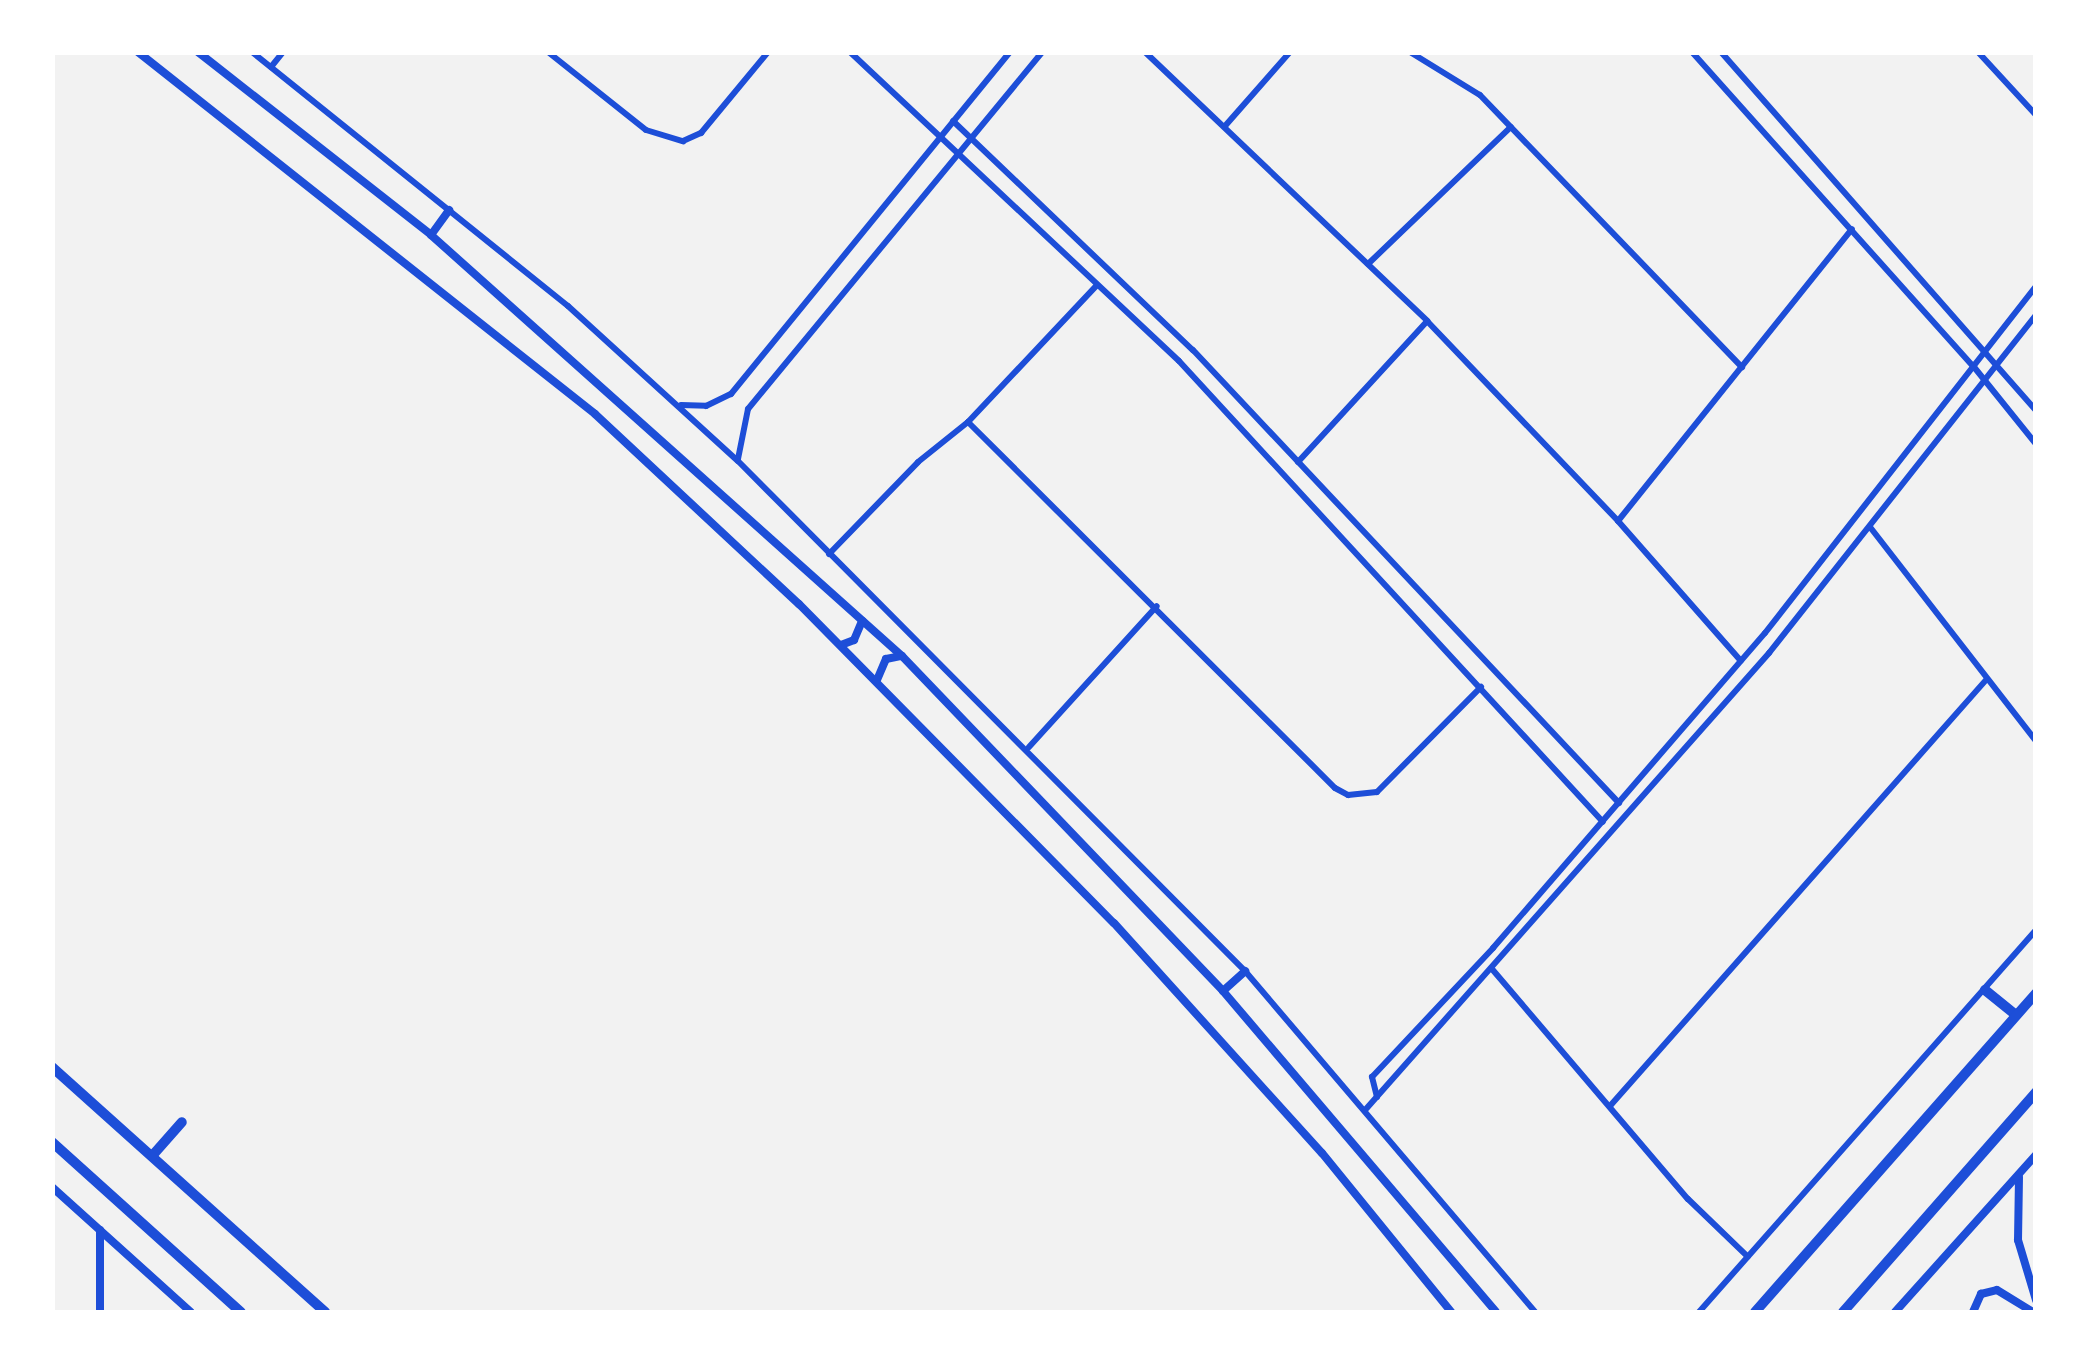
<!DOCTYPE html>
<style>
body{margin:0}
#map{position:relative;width:2088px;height:1365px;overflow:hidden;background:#f2f2f2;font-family:Lato,sans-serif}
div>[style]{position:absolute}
.minor>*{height:6px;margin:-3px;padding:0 3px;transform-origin:3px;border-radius:3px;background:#1d4ed8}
.tertiary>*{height:8px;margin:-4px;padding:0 4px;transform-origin:4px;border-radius:4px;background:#1d4ed8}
.primary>*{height:10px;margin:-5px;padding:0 5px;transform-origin:5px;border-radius:5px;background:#1d4ed8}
span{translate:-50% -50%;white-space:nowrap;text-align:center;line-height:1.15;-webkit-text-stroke:10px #fff;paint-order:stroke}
.frame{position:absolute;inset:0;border:55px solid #fff;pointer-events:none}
</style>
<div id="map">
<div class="minor">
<div style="left:252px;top:52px;width:405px;rotate:38.8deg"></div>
<div style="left:568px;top:306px;width:230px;rotate:42.4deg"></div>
<div style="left:738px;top:461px;width:719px;rotate:45.17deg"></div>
<div style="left:1245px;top:971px;width:448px;rotate:49.6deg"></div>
<div style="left:548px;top:52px;width:125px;rotate:38.5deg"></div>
<div style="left:646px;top:130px;width:39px;rotate:17deg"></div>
<div style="left:683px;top:141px;width:20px;rotate:-24deg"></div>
<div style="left:701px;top:133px;width:105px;rotate:-50.4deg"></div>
<div style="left:850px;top:52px;width:451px;rotate:43.2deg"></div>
<div style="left:1179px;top:361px;width:626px;rotate:47.39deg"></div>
<div style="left:1145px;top:52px;width:390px;rotate:43.6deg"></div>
<div style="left:1427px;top:321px;width:277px;rotate:46.3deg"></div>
<div style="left:1618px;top:521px;width:186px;rotate:48.7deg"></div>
<div style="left:1410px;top:52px;width:82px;rotate:31.6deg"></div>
<div style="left:1480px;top:95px;width:378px;rotate:46.1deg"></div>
<div style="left:1692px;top:52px;width:423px;rotate:48.2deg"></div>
<div style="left:1974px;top:367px;width:99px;rotate:51.2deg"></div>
<div style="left:1721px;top:52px;width:478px;rotate:48.7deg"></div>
<div style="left:1978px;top:52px;width:86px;rotate:47.4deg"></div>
<div style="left:271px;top:67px;width:19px;rotate:-51deg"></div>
<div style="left:953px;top:121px;width:332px;rotate:43.7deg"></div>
<div style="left:1193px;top:350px;width:622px;rotate:46.76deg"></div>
<div style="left:1225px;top:126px;width:98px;rotate:-48.7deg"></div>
<div style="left:1368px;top:264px;width:198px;rotate:-43.8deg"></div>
<div style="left:681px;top:405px;width:25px;rotate:2deg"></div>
<div style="left:706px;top:406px;width:28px;rotate:-26deg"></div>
<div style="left:731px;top:394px;width:441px;rotate:-50.8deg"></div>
<div style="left:968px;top:422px;width:518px;rotate:44.92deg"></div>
<div style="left:1335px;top:788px;width:15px;rotate:28deg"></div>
<div style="left:1348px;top:795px;width:29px;rotate:-6deg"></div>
<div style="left:1377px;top:792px;width:148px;rotate:-45.3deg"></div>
<div style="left:738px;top:459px;width:51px;rotate:-78.7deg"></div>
<div style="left:748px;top:409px;width:462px;rotate:-50.5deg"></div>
<div style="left:1298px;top:462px;width:191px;rotate:-47.5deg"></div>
<div style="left:1618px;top:521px;width:374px;rotate:-51.3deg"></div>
<div style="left:1870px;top:527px;width:271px;rotate:52.2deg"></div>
<div style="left:829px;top:554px;width:128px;rotate:-45.9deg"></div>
<div style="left:918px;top:462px;width:64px;rotate:-38.7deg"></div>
<div style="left:968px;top:422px;width:188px;rotate:-46.7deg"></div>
<div style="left:1029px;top:747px;width:190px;rotate:-47.8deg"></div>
<div style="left:1492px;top:969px;width:302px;rotate:49.6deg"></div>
<div style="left:1688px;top:1199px;width:83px;rotate:44deg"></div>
<div style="left:1377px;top:1097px;width:21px;rotate:-104deg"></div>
<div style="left:1372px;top:1077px;width:177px;rotate:-46.8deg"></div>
<div style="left:1493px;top:948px;width:416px;rotate:-49.2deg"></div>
<div style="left:1765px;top:633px;width:440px;rotate:-52deg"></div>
<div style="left:1610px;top:1106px;width:568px;rotate:-48.57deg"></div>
<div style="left:1366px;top:1109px;width:609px;rotate:-48.53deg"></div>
<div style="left:1769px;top:653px;width:431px;rotate:-51.7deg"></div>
<div style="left:1699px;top:1312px;width:509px;rotate:-48.58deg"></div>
</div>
<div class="tertiary">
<div style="left:138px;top:52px;width:583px;rotate:38.38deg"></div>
<div style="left:595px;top:414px;width:279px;rotate:43deg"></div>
<div style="left:799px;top:604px;width:448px;rotate:45.4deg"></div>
<div style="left:1114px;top:923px;width:310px;rotate:47.9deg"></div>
<div style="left:1322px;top:1153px;width:205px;rotate:50.9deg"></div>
<div style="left:198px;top:52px;width:296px;rotate:38.1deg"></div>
<div style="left:431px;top:235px;width:632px;rotate:41.79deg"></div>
<div style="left:902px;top:656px;width:464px;rotate:46.2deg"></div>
<div style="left:1223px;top:991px;width:421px;rotate:49.6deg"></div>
<div style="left:431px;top:235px;width:31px;rotate:-54deg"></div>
<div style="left:841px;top:645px;width:14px;rotate:-21deg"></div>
<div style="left:854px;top:640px;width:21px;rotate:-67deg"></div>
<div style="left:877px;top:680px;width:23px;rotate:-67deg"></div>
<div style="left:886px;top:659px;width:16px;rotate:-11deg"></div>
<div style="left:1223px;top:991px;width:30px;rotate:-42deg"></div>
<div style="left:2019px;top:1177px;width:63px;rotate:90.9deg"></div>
<div style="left:2018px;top:1240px;width:63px;rotate:73.3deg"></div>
<div style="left:52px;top:1187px;width:187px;rotate:42deg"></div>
<div style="left:100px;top:1312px;width:82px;rotate:-90deg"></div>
<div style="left:1895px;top:1312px;width:211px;rotate:-48.1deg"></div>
<div style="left:1973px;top:1312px;width:20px;rotate:-66deg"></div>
<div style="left:1981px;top:1294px;width:16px;rotate:-14deg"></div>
<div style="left:1997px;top:1290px;width:42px;rotate:31.4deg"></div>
</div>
<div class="primary">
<div style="left:1985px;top:990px;width:40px;rotate:39deg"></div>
<div style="left:52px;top:1067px;width:367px;rotate:41.9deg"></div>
<div style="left:52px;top:1142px;width:254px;rotate:42deg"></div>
<div style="left:152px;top:1156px;width:45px;rotate:-48.6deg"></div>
<div style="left:1755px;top:1312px;width:425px;rotate:-48.6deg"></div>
<div style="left:1843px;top:1312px;width:293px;rotate:-48.7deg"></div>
</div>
<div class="frame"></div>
</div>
